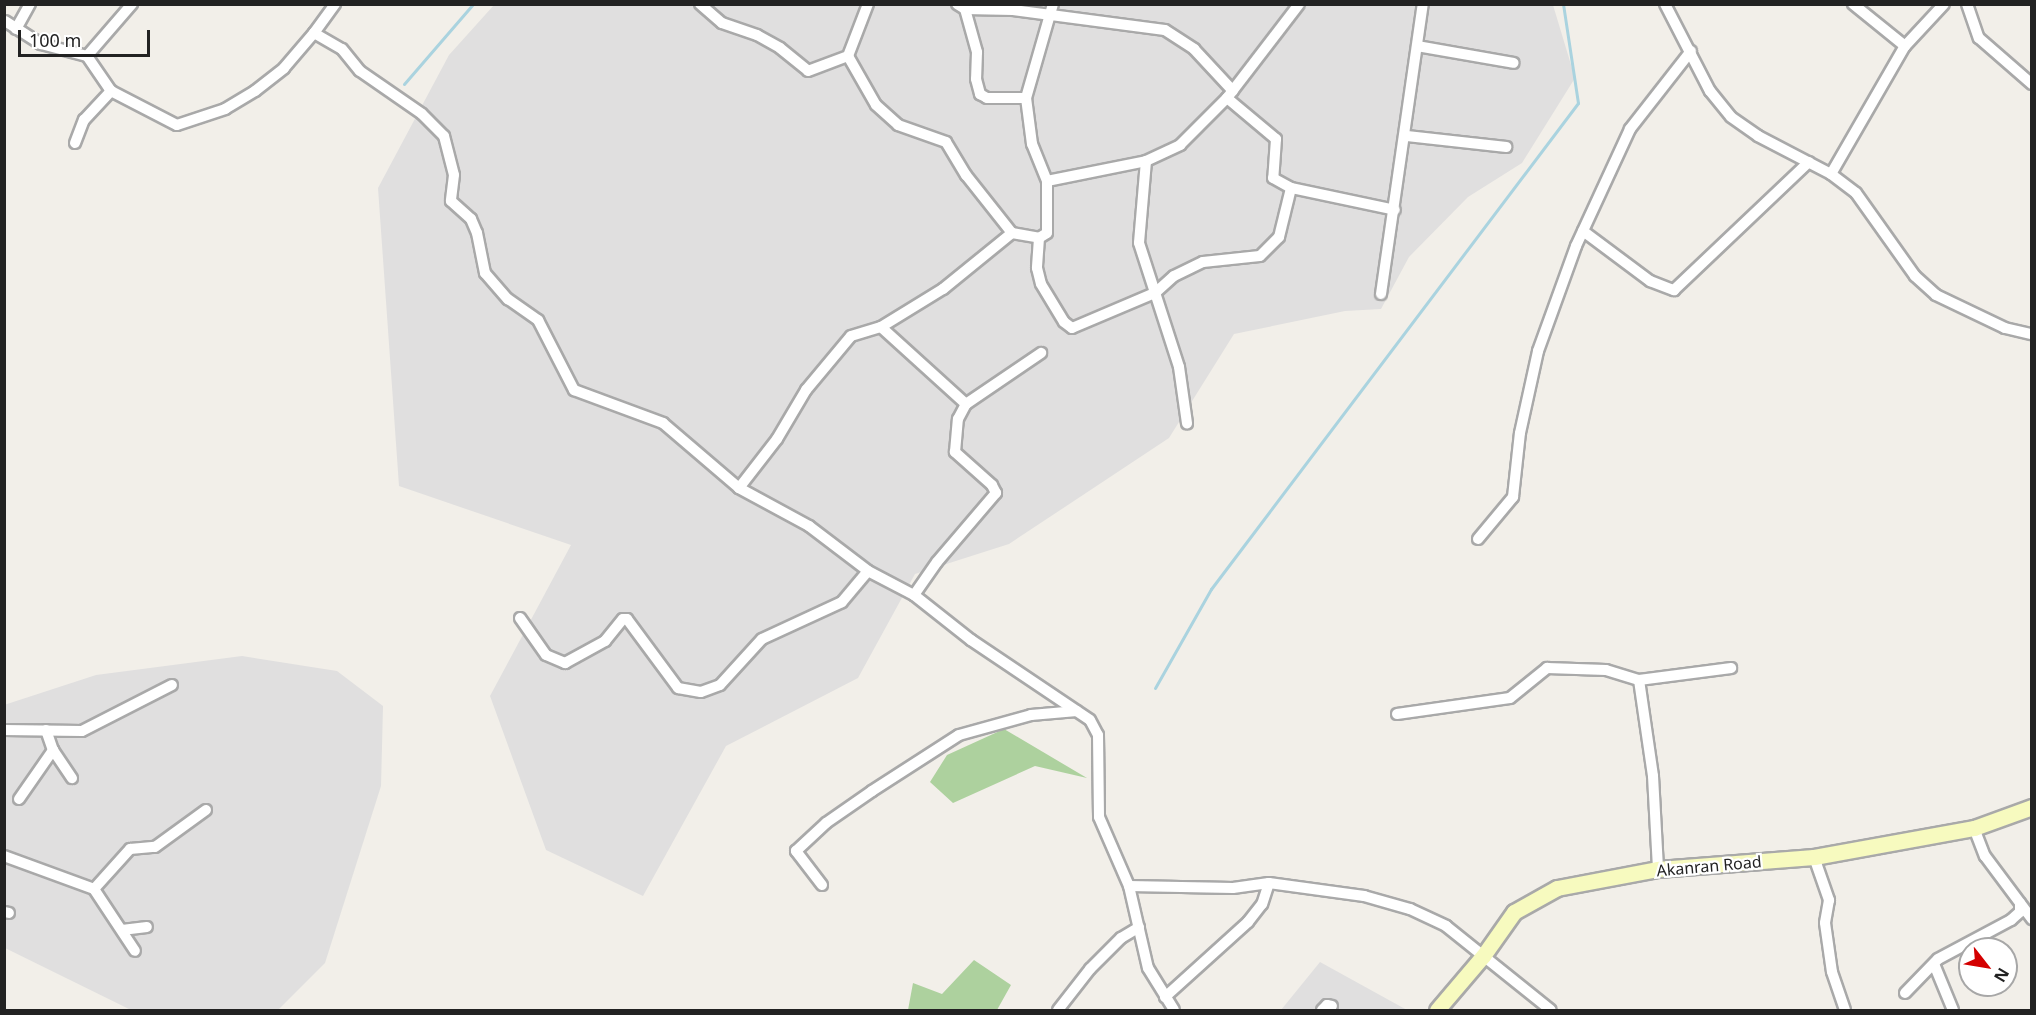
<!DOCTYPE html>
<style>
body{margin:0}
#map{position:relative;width:2036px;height:1015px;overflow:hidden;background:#f2efe9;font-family:"Noto Sans",sans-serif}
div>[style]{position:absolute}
.residential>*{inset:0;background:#e0dfdf}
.forest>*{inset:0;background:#add19e}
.stream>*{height:3px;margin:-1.5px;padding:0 1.5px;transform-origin:1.5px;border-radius:1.5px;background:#aad3df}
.roads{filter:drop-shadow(2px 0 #a9a9a9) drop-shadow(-2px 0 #a9a9a9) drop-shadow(0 2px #a9a9a9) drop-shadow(0 -2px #a9a9a9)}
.street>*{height:10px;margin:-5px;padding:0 5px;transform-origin:5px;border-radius:5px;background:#fff}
.secondary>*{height:15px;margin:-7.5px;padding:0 7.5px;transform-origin:7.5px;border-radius:7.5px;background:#f7fabf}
span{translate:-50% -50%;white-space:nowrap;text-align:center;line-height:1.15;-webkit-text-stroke:4.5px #fff;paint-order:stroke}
.street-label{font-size:16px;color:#222}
.frame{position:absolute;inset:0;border:6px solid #222;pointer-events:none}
.north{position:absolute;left:1958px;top:937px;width:60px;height:60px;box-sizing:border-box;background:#fff;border:2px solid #a7a7a7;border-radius:50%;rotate:121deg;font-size:16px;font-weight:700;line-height:24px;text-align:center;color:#222}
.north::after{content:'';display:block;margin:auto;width:21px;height:27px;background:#d40000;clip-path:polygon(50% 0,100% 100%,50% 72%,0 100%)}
.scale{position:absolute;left:18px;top:30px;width:132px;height:27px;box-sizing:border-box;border:3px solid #222;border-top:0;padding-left:8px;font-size:18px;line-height:21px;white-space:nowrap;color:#222;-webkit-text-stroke:4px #fff;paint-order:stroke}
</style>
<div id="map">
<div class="residential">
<div style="clip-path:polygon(494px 5px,1553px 5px,1575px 78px,1522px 163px,1468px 197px,1409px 257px,1381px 309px,1345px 311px,1234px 334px,1169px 438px,1009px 544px,915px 574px,858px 678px,726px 746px,643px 896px,546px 850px,490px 696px,571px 545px,399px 486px,378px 188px,449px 55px)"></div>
<div style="clip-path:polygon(242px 656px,337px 671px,383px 706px,381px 786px,325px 963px,278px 1010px,131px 1010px,5px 948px,4px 705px,96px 675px)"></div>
<div style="clip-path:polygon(1320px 962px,1407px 1010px,1281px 1010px)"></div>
</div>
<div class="forest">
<div style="clip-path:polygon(1004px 729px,1087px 778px,1035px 766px,953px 803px,930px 782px,947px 755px)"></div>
<div style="clip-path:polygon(974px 960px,1011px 985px,997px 1010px,908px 1010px,913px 983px,942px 994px)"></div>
</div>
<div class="stream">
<div style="left:404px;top:84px;width:106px;rotate:-49.2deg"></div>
<div style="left:1155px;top:688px;width:114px;rotate:-60.5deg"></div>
<div style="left:1211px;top:589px;width:609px;rotate:-52.94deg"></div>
<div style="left:1578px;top:103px;width:100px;rotate:-98.6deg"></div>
</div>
<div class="roads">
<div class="street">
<div style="left:700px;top:4px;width:29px;rotate:41deg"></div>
<div style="left:722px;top:23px;width:37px;rotate:19deg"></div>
<div style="left:757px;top:35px;width:26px;rotate:29deg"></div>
<div style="left:780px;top:48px;width:36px;rotate:39deg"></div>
<div style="left:808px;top:71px;width:43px;rotate:-20.6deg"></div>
<div style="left:848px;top:56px;width:56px;rotate:60.3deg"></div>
<div style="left:876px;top:105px;width:30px;rotate:42deg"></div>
<div style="left:898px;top:125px;width:51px;rotate:19.5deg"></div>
<div style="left:946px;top:142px;width:39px;rotate:59deg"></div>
<div style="left:966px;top:175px;width:74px;rotate:51.6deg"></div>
<div style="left:957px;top:4px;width:9px;rotate:32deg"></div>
<div style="left:965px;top:9px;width:48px;rotate:1.2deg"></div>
<div style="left:1013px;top:10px;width:153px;rotate:7.5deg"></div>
<div style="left:1165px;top:30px;width:35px;rotate:33deg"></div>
<div style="left:1194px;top:49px;width:57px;rotate:47.1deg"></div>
<div style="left:1665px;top:4px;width:98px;rotate:62.7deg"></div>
<div style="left:1710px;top:91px;width:33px;rotate:51deg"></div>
<div style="left:1731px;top:117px;width:33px;rotate:35deg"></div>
<div style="left:1758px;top:136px;width:82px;rotate:27.5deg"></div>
<div style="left:1831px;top:174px;width:31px;rotate:37deg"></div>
<div style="left:1856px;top:193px;width:102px;rotate:54.6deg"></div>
<div style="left:1915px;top:276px;width:28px;rotate:42deg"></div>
<div style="left:1936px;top:295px;width:76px;rotate:25.6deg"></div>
<div style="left:2005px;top:328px;width:28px;rotate:13deg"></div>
<div style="left:1967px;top:4px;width:36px;rotate:71deg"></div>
<div style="left:1979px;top:38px;width:70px;rotate:41deg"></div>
<div style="left:965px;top:9px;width:45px;rotate:74.4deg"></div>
<div style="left:977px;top:52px;width:27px;rotate:92deg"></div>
<div style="left:976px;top:79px;width:16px;rotate:75deg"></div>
<div style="left:980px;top:94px;width:8px;rotate:30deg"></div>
<div style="left:987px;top:98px;width:39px"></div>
<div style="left:5px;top:21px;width:43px;rotate:32.6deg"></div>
<div style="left:41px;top:44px;width:48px;rotate:14.6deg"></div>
<div style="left:87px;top:56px;width:42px;rotate:55.6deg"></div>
<div style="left:111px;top:91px;width:74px;rotate:27.3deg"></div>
<div style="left:177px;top:125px;width:51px;rotate:-18.4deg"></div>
<div style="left:225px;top:109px;width:35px;rotate:-31deg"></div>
<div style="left:255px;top:91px;width:37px;rotate:-38deg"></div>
<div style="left:284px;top:68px;width:46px;rotate:-49.4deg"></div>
<div style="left:314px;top:33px;width:32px;rotate:30deg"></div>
<div style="left:342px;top:49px;width:28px;rotate:51deg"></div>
<div style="left:360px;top:71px;width:75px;rotate:34.7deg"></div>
<div style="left:422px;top:114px;width:31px;rotate:45deg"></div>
<div style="left:444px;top:136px;width:40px;rotate:75.6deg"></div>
<div style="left:454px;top:175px;width:26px;rotate:97deg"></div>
<div style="left:451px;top:201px;width:27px;rotate:42deg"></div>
<div style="left:471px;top:219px;width:15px;rotate:67deg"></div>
<div style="left:477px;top:233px;width:41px;rotate:78.7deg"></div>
<div style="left:485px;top:273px;width:35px;rotate:49deg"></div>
<div style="left:508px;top:299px;width:37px;rotate:35deg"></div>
<div style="left:538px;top:320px;width:79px;rotate:62.8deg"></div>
<div style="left:574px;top:390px;width:95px;rotate:20.3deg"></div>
<div style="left:663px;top:423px;width:100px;rotate:40.5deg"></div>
<div style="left:739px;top:488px;width:80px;rotate:28.5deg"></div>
<div style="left:809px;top:526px;width:74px;rotate:37.3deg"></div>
<div style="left:868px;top:571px;width:52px;rotate:27.6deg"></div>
<div style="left:914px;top:595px;width:73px;rotate:38.3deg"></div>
<div style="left:971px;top:640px;width:143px;rotate:33.9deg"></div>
<div style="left:1090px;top:720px;width:17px;rotate:62deg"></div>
<div style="left:1098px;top:735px;width:82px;rotate:89.3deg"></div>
<div style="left:1099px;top:817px;width:75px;rotate:66.5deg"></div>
<div style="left:1129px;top:886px;width:84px;rotate:77deg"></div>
<div style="left:1148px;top:968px;width:49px;rotate:58.2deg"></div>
<div style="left:16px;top:29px;width:29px;rotate:-61deg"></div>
<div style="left:314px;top:33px;width:36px;rotate:-54deg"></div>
<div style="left:1417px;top:46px;width:98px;rotate:9.9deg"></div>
<div style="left:1905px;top:46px;width:57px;rotate:-47.1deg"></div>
<div style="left:87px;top:56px;width:69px;rotate:-49.1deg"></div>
<div style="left:848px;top:56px;width:56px;rotate:-69deg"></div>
<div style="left:1227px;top:98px;width:64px;rotate:39.9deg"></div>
<div style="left:1276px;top:139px;width:39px;rotate:94deg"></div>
<div style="left:1273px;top:178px;width:21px;rotate:29deg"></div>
<div style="left:1291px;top:188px;width:106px;rotate:11.9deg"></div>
<div style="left:1407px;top:136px;width:100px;rotate:6.3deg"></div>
<div style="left:75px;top:143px;width:25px;rotate:-69deg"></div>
<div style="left:84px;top:120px;width:40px;rotate:-47deg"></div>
<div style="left:1146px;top:161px;width:82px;rotate:94.9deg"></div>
<div style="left:1139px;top:243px;width:130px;rotate:72.1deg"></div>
<div style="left:1179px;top:367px;width:57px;rotate:81.9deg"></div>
<div style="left:1831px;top:174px;width:148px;rotate:-60deg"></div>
<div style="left:1905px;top:46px;width:67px;rotate:-141.1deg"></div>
<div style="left:1047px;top:181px;width:40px;rotate:-112deg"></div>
<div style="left:1032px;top:144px;width:46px;rotate:-97.4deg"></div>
<div style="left:1026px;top:98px;width:98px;rotate:-74deg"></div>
<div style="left:1583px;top:231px;width:84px;rotate:36.7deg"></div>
<div style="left:1650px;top:281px;width:26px;rotate:21deg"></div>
<div style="left:1674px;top:290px;width:186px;rotate:-43.5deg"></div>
<div style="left:1039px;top:238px;width:30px;rotate:94deg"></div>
<div style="left:1037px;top:268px;width:16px;rotate:76deg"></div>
<div style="left:1041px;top:284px;width:44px;rotate:58.8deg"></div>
<div style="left:1064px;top:322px;width:10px;rotate:37deg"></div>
<div style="left:1072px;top:328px;width:90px;rotate:-22.9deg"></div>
<div style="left:1155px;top:293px;width:25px;rotate:-42deg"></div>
<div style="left:1174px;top:276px;width:32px;rotate:-26deg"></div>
<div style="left:1203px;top:262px;width:57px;rotate:-6deg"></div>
<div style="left:1260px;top:256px;width:27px;rotate:-45deg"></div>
<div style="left:1279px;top:237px;width:50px;rotate:-76.2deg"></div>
<div style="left:1381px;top:294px;width:293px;rotate:-81.8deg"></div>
<div style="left:881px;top:327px;width:115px;rotate:42.2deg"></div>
<div style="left:739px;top:488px;width:62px;rotate:-52.2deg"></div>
<div style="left:777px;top:439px;width:57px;rotate:-59.4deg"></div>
<div style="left:806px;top:390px;width:70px;rotate:-50.2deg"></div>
<div style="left:851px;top:336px;width:31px;rotate:-17deg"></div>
<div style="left:881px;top:327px;width:73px;rotate:-31.5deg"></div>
<div style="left:943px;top:289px;width:89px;rotate:-39.1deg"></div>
<div style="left:1012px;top:233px;width:27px;rotate:10deg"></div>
<div style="left:1039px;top:238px;width:9px;rotate:-32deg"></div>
<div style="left:1047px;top:233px;width:52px;rotate:-90deg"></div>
<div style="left:1047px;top:181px;width:101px;rotate:-11.4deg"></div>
<div style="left:1146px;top:161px;width:38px;rotate:-25deg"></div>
<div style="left:1180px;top:145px;width:66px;rotate:-45deg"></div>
<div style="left:1227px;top:98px;width:118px;rotate:-52.5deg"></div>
<div style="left:1478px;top:539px;width:55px;rotate:-50.2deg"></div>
<div style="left:1513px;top:497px;width:64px;rotate:-83.8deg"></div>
<div style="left:1520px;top:433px;width:84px;rotate:-77.6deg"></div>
<div style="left:1538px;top:351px;width:112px;rotate:-70.1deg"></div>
<div style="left:1576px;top:246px;width:129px;rotate:-65.2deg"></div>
<div style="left:1630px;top:129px;width:99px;rotate:-52deg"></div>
<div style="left:914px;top:595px;width:40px;rotate:-55.1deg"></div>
<div style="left:937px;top:562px;width:91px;rotate:-49.5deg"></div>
<div style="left:996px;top:493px;width:9px;rotate:-117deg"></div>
<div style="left:992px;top:485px;width:50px;rotate:-138.3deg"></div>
<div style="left:955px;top:452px;width:33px;rotate:-85deg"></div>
<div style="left:958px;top:419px;width:17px;rotate:-62deg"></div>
<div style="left:966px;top:404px;width:91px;rotate:-34.2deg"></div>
<div style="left:520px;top:618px;width:45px;rotate:54.9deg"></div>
<div style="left:546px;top:655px;width:21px;rotate:23deg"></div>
<div style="left:565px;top:663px;width:46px;rotate:-28.8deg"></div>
<div style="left:605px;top:641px;width:28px;rotate:-51deg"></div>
<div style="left:623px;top:619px;width:4px"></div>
<div style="left:627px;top:619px;width:86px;rotate:53.5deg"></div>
<div style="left:678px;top:688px;width:23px;rotate:10deg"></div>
<div style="left:701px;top:692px;width:20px;rotate:-20deg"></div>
<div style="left:720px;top:685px;width:62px;rotate:-47.6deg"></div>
<div style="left:762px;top:639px;width:88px;rotate:-24.8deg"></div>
<div style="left:842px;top:602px;width:40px;rotate:-50deg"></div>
<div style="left:1639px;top:680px;width:97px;rotate:81.7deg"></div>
<div style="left:1653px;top:776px;width:93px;rotate:86.9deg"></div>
<div style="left:1397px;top:714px;width:114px;rotate:-8.1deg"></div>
<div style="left:1510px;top:698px;width:48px;rotate:-39deg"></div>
<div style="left:1547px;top:668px;width:59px;rotate:1.9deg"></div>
<div style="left:1606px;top:670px;width:34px;rotate:17deg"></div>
<div style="left:1639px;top:680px;width:93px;rotate:-7.4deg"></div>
<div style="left:4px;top:730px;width:78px;rotate:0.7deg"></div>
<div style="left:82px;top:731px;width:101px;rotate:-27.1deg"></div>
<div style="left:46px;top:730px;width:21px;rotate:71deg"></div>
<div style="left:53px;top:750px;width:34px;rotate:56deg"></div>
<div style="left:19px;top:799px;width:60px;rotate:-55.2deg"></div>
<div style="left:1974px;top:828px;width:30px;rotate:69deg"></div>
<div style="left:1985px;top:856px;width:79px;rotate:53.3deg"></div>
<div style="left:4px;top:856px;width:96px;rotate:20.1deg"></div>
<div style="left:94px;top:889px;width:54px;rotate:-48deg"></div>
<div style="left:130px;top:849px;width:25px;rotate:-5deg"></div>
<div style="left:155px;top:847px;width:63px;rotate:-36deg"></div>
<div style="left:1814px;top:857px;width:46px;rotate:70.8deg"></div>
<div style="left:1829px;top:900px;width:23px;rotate:100deg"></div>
<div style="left:1825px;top:923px;width:49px;rotate:81.9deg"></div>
<div style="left:1832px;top:972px;width:40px;rotate:71.1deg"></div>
<div style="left:1269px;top:883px;width:96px;rotate:7.8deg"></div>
<div style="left:1364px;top:896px;width:48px;rotate:15.8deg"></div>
<div style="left:1410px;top:909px;width:40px;rotate:25deg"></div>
<div style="left:1446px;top:926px;width:134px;rotate:38.7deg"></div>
<div style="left:822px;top:885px;width:43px;rotate:-127.4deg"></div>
<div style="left:796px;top:851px;width:41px;rotate:-43deg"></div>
<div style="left:826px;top:823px;width:56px;rotate:-34.8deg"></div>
<div style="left:872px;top:791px;width:103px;rotate:-32.8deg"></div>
<div style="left:959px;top:735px;width:75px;rotate:-15.5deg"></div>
<div style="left:1031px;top:715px;width:46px;rotate:-5deg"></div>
<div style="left:1129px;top:886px;width:104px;rotate:1.1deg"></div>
<div style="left:1233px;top:888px;width:36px;rotate:-8deg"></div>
<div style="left:1269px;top:883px;width:22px;rotate:108deg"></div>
<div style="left:1262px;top:904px;width:23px;rotate:128deg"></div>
<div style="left:1248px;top:922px;width:112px;rotate:137.9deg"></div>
<div style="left:94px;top:889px;width:74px;rotate:56.5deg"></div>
<div style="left:4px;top:912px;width:5px;rotate:11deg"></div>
<div style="left:122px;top:930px;width:25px;rotate:-7deg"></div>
<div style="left:1934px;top:964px;width:50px;rotate:67.6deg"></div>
<div style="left:1905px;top:993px;width:47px;rotate:-45.9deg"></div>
<div style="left:1938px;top:959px;width:83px;rotate:-28.1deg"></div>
<div style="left:2011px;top:920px;width:12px;rotate:-42deg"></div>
<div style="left:2020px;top:912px;width:9px;rotate:-90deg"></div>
<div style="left:1058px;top:1010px;width:52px;rotate:-52deg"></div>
<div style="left:1090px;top:969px;width:44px;rotate:-45deg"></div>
<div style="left:1121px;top:938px;width:21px;rotate:-31deg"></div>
<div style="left:1322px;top:1010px;width:7px;rotate:-45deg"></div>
<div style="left:1327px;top:1005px;width:5px;rotate:11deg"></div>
</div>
<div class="secondary">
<div style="left:1437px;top:1010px;width:71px;rotate:-49.6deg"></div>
<div style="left:1483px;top:956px;width:54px;rotate:-54.8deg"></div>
<div style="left:1514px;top:912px;width:49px;rotate:-29.2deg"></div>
<div style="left:1557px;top:888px;width:103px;rotate:-10.7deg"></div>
<div style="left:1658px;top:869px;width:156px;rotate:-4.4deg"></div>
<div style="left:1814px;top:857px;width:163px;rotate:-10.3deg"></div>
<div style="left:1974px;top:828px;width:62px;rotate:-19.9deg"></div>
</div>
</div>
<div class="street-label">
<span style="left:1709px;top:866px;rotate:-5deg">Akanran Road</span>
</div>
<div class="frame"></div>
<div class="north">N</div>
<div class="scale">100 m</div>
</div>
